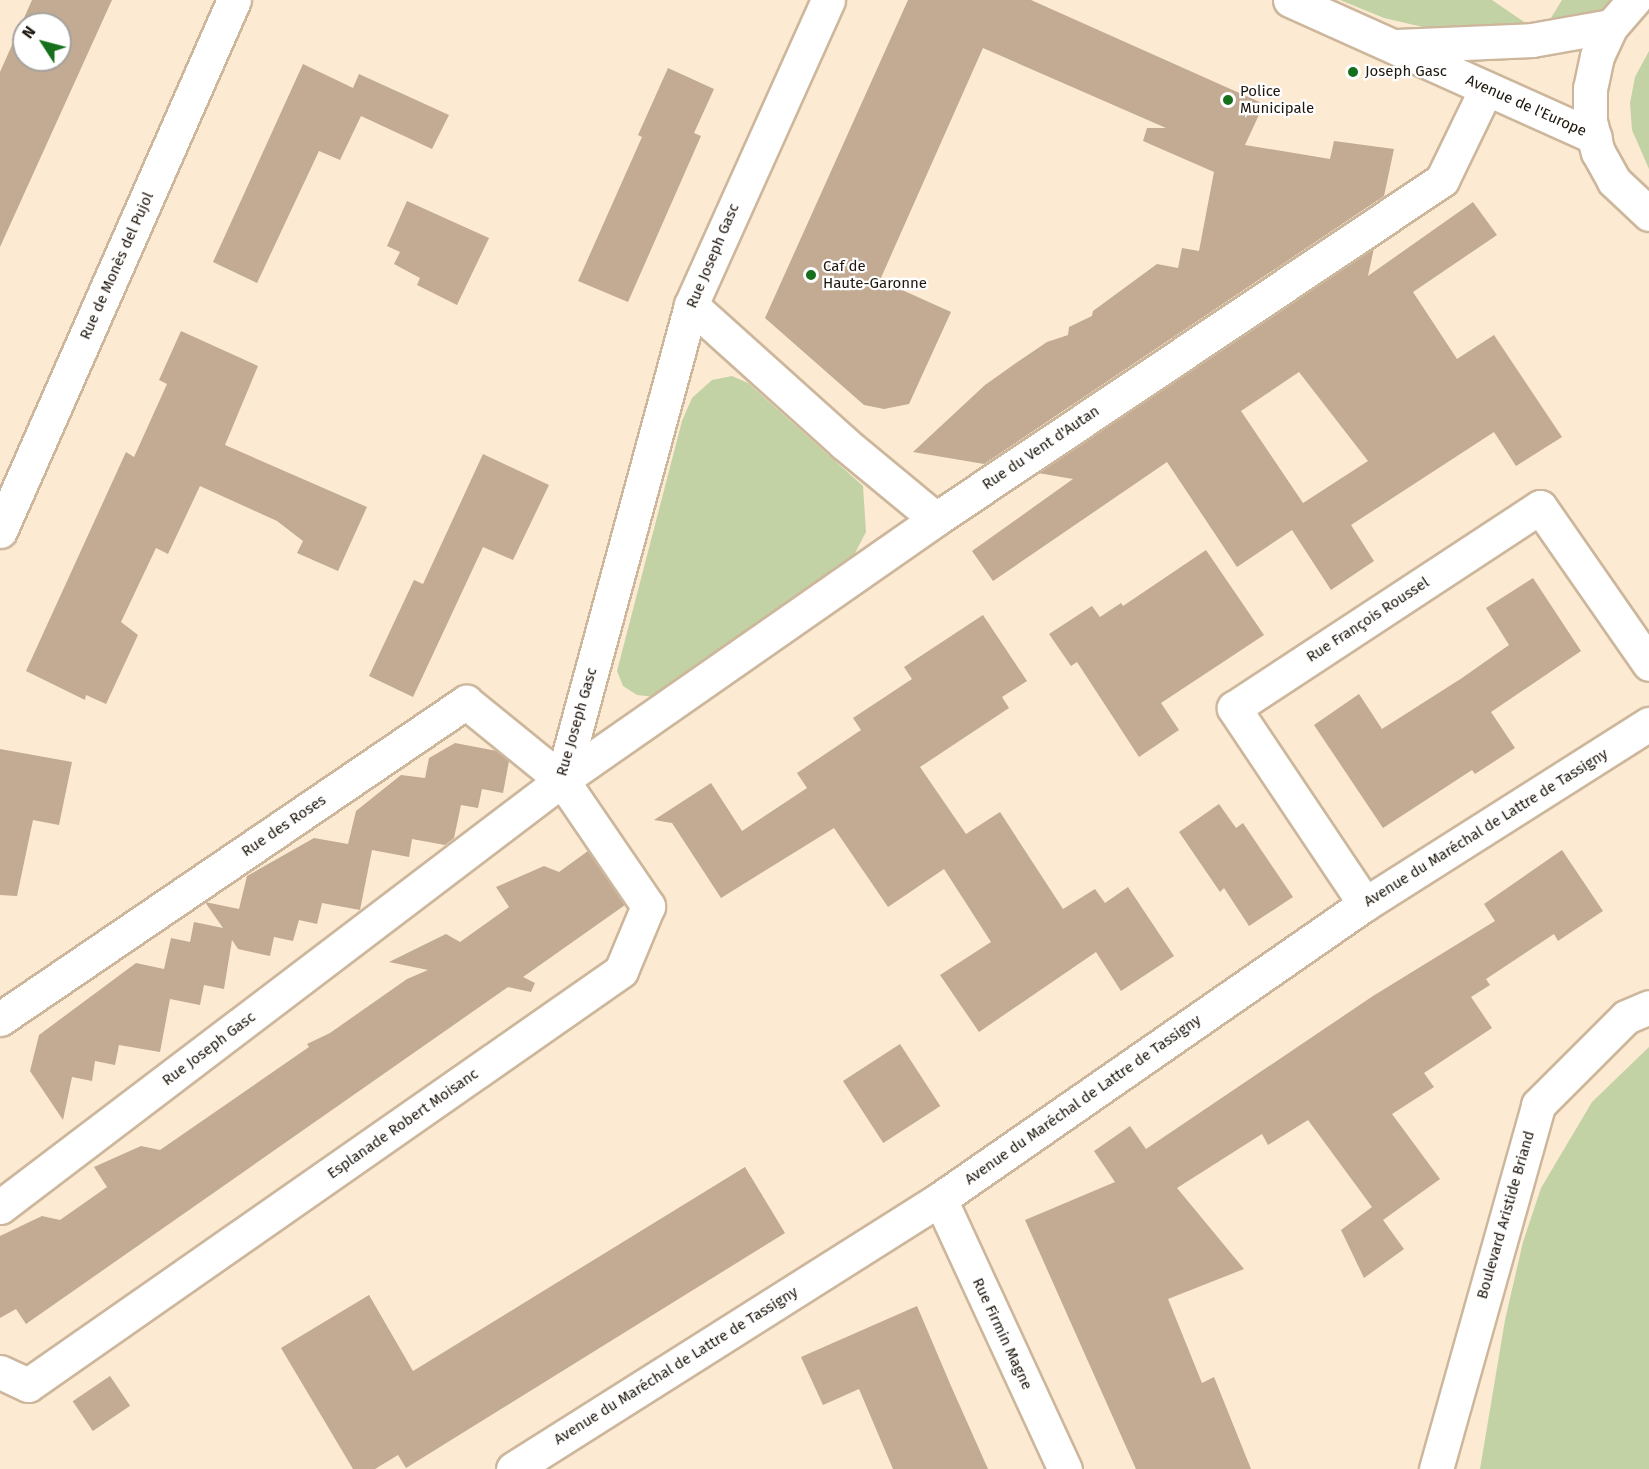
<!DOCTYPE html>
<meta charset="utf-8">
<style>
body{margin:0}
#map{position:relative;width:1649px;height:1469px;overflow:hidden;background:#fcead3;font-family:"Fira Sans",sans-serif}
div>[style]{position:absolute}
.green>*{inset:0;background:#c2d2a4}
.building>*{inset:0;background:#c3aa92;transform-origin:0 0}
.roads{filter:drop-shadow(2px 0 #cdb79c) drop-shadow(-2px 0 #cdb79c) drop-shadow(0 2px #cdb79c) drop-shadow(0 -2px #cdb79c)}
.street>*{height:33px;margin:-16.5px;padding:0 16.5px;transform-origin:16.5px;border-radius:16.5px;background:#fff}
.secondary>*{height:33px;margin:-16.5px;padding:0 16.5px;transform-origin:16.5px;border-radius:16.5px;background:#fff}
.dots>*{width:16px;height:16px;translate:-50% -50%;box-sizing:border-box;border:3px solid #fff;border-radius:50%}
span{translate:-50% -50%;white-space:nowrap;text-align:center;line-height:1.15;-webkit-text-stroke:4.5px #fff;paint-order:stroke}
.poi-label{font-size:15px;color:#1f170d}
.left{translate:0 -50%;text-align:left}
.street-label{font-size:15px;color:#1f170d}
.north{position:absolute;left:12px;top:12px;width:60px;height:60px;box-sizing:border-box;background:#fff;border:2px solid #a5a29e;border-radius:50%;rotate:306deg;font-size:16px;font-weight:700;line-height:24px;text-align:center;color:#1f170d}
.north::after{content:'';display:block;margin:auto;width:21px;height:27px;background:#156f1b;clip-path:polygon(50% 0,100% 100%,50% 72%,0 100%)}
</style>
<div id="map">
<div class="green">
<div style="clip-path:polygon(1340px 0,1492px 0,1527px 24px,1440px 31px,1384px 18px)"></div>
<div style="clip-path:polygon(1562px 0,1610px 0,1600px 13px,1546px 26px)"></div>
<div style="clip-path:polygon(1649px 51px,1649px 169px,1632px 130px,1630px 103px,1635px 77px)"></div>
<div style="clip-path:polygon(732px 376px,748px 383px,863px 486px,866px 532px,852px 559px,656px 697px,637px 695px,623px 686px,617px 671px,682px 421px,692px 398px,712px 380px)"></div>
<div style="clip-path:polygon(1649px 1047px,1649px 1469px,1480px 1469px,1505px 1320px,1523px 1242px,1541px 1188px,1592px 1102px)"></div>
</div>
<div class="building">
<div style="clip-path:polygon(evenodd,32px 0,112px 0,0 247px,0 72px,32px 0,24px 24px,60px 24px,60px 60px,24px 60px,24px 24px)"></div>
<div style="clip-path:polygon(908px 0,1031px 0,1264px 104px,1245px 145px,1330px 159px,1334px 141px,1394px 149px,1384px 196px,984px 464px,913px 452px,985px 385px,1016px 363px,1047px 342px,1068px 335px,1069px 327px,1092px 316px,1093px 311px,1157px 264px,1178px 268px,1182px 248px,1199px 251px,1214px 172px,1143px 141px,1147px 128px,1166px 128px,983px 48px,880px 280px,951px 312px,909px 404px,884px 409px,864px 405px,765px 318px)"></div>
<div style="clip-path:polygon(303px 64px,353px 88px,359px 74px,449px 115px,432px 149px,361px 116px,340px 160px,319px 151px,257px 283px,213px 262px)"></div>
<div style="clip-path:polygon(668px 68px,714px 89px,694px 133px,701px 136px,628px 302px,578px 281px,642px 137px,638px 135px)"></div>
<div style="clip-path:polygon(407px 201px,489px 238px,457px 305px,417px 285px,420px 278px,394px 264px,400px 252px,387px 246px)"></div>
<div style="clip-path:polygon(evenodd,1473px 202px,1497px 235px,1413px 292px,1457px 359px,1494px 335px,1562px 437px,1516px 466px,1494px 432px,1351px 525px,1374px 561px,1331px 590px,1292px 530px,1237px 567px,1167px 462px,993px 581px,972px 551px,1073px 479px,1038px 473px,1374px 248px,1368px 276px,1473px 202px,1299px 372px,1368px 461px,1303px 503px,1241px 411px,1299px 372px)"></div>
<div style="clip-path:polygon(181px 331px,258px 366px,225px 445px,367px 507px,338px 571px,297px 553px,303px 541px,277px 521px,200px 486px,168px 554px,156px 548px,121px 622px,138px 635px,106px 704px,86px 695px,85px 700px,26px 671px,126px 452px,134px 457px,167px 384px,159px 380px)"></div>
<div style="clip-path:polygon(483px 454px,549px 485px,513px 560px,483px 547px,413px 697px,369px 676px,414px 580px,423px 584px)"></div>
<div style="clip-path:polygon(1206px 550px,1264px 635px,1161px 703px,1179px 730px,1139px 757px,1077px 662px,1071px 666px,1049px 634px,1092px 606px,1100px 617px,1121px 603px,1123px 606px)"></div>
<div style="clip-path:polygon(1533px 578px,1581px 651px,1491px 712px,1515px 748px,1475px 774px,1472px 770px,1383px 828px,1314px 725px,1359px 694px,1382px 729px,1462px 678px,1509px 645px,1486px 608px)"></div>
<div style="clip-path:polygon(983px 615px,1027px 681px,1002px 697px,1009px 708px,920px 767px,966px 834px,1000px 812px,1063px 909px,1095px 889px,1105px 903px,1128px 887px,1174px 956px,1121px 991px,1096px 952px,979px 1032px,940px 975px,991px 942px,944px 869px,888px 907px,834px 828px,721px 898px,672px 823px,654px 820px,711px 783px,742px 831px,807px 788px,797px 773px,861px 730px,853px 718px,912px 679px,904px 667px)"></div>
<div style="clip-path:polygon(455px 743px,497px 751px,509px 761px,503px 793px,482px 789px,478px 808px,461px 805px,454px 838px,445px 845px,412px 839px,409px 857px,372px 850px,360px 910px,322px 903px,317px 924px,299px 920px,293px 941px,274px 937px,270px 956px,238px 949px,232px 940px,224px 989px,204px 985px,200px 1005px,170px 999px,160px 1052px,119px 1045px,115px 1065px,95px 1061px,92px 1081px,72px 1077px,63px 1120px,30px 1071px,39px 1035px,136px 963px,164px 969px,171px 938px,190px 942px,194px 922px,223px 928px,205px 902px,239px 909px,247px 876px,314px 838px,348px 844px,356px 811px,401px 775px,425px 778px,429px 758px)"></div>
<div style="clip-path:polygon(0 749px,72px 762px,59px 825px,33px 820px,17px 896px,0 895px)"></div>
<div style="clip-path:polygon(1219px 804px,1236px 828px,1243px 823px,1293px 897px,1249px 926px,1224px 888px,1220px 892px,1179px 832px)"></div>
<div style="clip-path:polygon(1562px 850px,1603px 911px,1558px 941px,1554px 934px,1486px 979px,1490px 985px,1471px 997px,1492px 1028px,1424px 1073px,1434px 1087px,1392px 1114px,1440px 1179px,1383px 1220px,1404px 1249px,1364px 1278px,1341px 1230px,1372px 1207px,1308px 1120px,1268px 1145px,1262px 1134px,1177px 1188px,1244px 1269px,1168px 1299px,1202px 1383px,1214px 1377px,1251px 1469px,1136px 1469px,1025px 1220px,1115px 1182px,1094px 1151px,1130px 1126px,1146px 1149px,1373px 996px,1495px 921px,1484px 904px)"></div>
<div style="clip-path:polygon(588px 851px,625px 905px,523px 977px,535px 983px,531px 992px,508px 987px,26px 1324px,16px 1309px,0 1318px,0 1236px,42px 1216px,60px 1220px,107px 1187px,94px 1167px,141px 1146px,160px 1150px,309px 1047px,307px 1044px,330px 1033px,407px 979px,428px 970px,389px 962px,446px 934px,460px 942px,509px 907px,496px 887px,544px 866px,559px 872px)"></div>
<div style="left:900px;top:1044px;width:74px;height:68px;rotate:57deg"></div>
<div style="clip-path:polygon(745px 1167px,785px 1233px,406px 1468px,398px 1455px,375px 1469px,353px 1469px,281px 1348px,369px 1295px,413px 1371px)"></div>
<div style="clip-path:polygon(917px 1306px,951px 1386px,988px 1469px,893px 1469px,859px 1389px,823px 1405px,801px 1357px)"></div>
<div style="left:110px;top:1376px;width:36px;height:45px;rotate:56deg"></div>
</div>
<div class="roads">
<div class="street">
<div style="left:691px;top:305px;width:206px;rotate:42deg"></div>
<div style="left:844px;top:443px;width:119px;rotate:39.6deg"></div>
<div style="left:0;top:531px;width:580px;rotate:-66.22deg"></div>
<div style="left:562px;top:780px;width:492px;rotate:-74.8deg"></div>
<div style="left:691px;top:305px;width:334px;rotate:-65.8deg"></div>
<div style="left:1365px;top:904px;width:236px;rotate:-123.8deg"></div>
<div style="left:1234px;top:708px;width:366px;rotate:-33.3deg"></div>
<div style="left:1540px;top:507px;width:191px;rotate:55.2deg"></div>
<div style="left:0;top:1019px;width:564px;rotate:-34.23deg"></div>
<div style="left:466px;top:702px;width:124px;rotate:39.1deg"></div>
<div style="left:562px;top:780px;width:153px;rotate:55.7deg"></div>
<div style="left:648px;top:906px;width:70px;rotate:112.6deg"></div>
<div style="left:621px;top:971px;width:723px;rotate:145.08deg"></div>
<div style="left:28px;top:1385px;width:31px;rotate:-155deg"></div>
<div style="left:940px;top:1199px;width:298px;rotate:65.2deg"></div>
<div style="left:0;top:1207px;width:706px;rotate:-37.23deg"></div>
<div style="left:562px;top:780px;width:456px;rotate:-34.9deg"></div>
<div style="left:936px;top:519px;width:609px;rotate:-33.82deg"></div>
<div style="left:1442px;top:180px;width:101px;rotate:-64.2deg"></div>
<div style="left:513px;top:1469px;width:505px;rotate:-32.31deg"></div>
<div style="left:940px;top:1199px;width:517px;rotate:-34.77deg"></div>
<div style="left:1365px;top:904px;width:336px;rotate:-32.4deg"></div>
<div style="left:1436px;top:1469px;width:378px;rotate:-74.3deg"></div>
<div style="left:1538px;top:1105px;width:124px;rotate:-45deg"></div>
<div style="left:1626px;top:1017px;width:25px;rotate:-23deg"></div>
</div>
<div class="secondary">
<div style="left:1290px;top:0;width:334px;rotate:24.2deg"></div>
<div style="left:1634px;top:0;width:35px;rotate:131deg"></div>
<div style="left:1611px;top:26px;width:33px;rotate:115deg"></div>
<div style="left:1597px;top:56px;width:33px;rotate:102deg"></div>
<div style="left:1590px;top:88px;width:33px;rotate:90deg"></div>
<div style="left:1590px;top:121px;width:32px;rotate:76deg"></div>
<div style="left:1598px;top:152px;width:33px;rotate:61deg"></div>
<div style="left:1614px;top:181px;width:48px;rotate:43.3deg"></div>
<div style="left:1397px;top:46px;width:135px;rotate:-2.5deg"></div>
<div style="left:1532px;top:40px;width:80px;rotate:-10deg"></div>
</div>
</div>
<div class="dots">
<div style="left:1353px;top:72px;background:#156f1b"></div>
<div style="left:1228px;top:100px;background:#156f1b"></div>
<div style="left:811px;top:275px;background:#156f1b"></div>
</div>
<div class="poi-label">
<span class="left" style="left:1365px;top:72px">Joseph Gasc</span>
<span class="left" style="left:1240px;top:100px">Police<br>Municipale</span>
<span class="left" style="left:823px;top:275px">Caf de<br>Haute-Garonne</span>
</div>
<div class="street-label">
<span style="left:1526px;top:106px;rotate:24deg">Avenue de l'Europe</span>
<span style="left:713px;top:256px;rotate:-67deg">Rue Joseph Gasc</span>
<span style="left:117px;top:266px;rotate:-66deg">Rue de Monès del Pujol</span>
<span style="left:1041px;top:448px;rotate:-34deg">Rue du Vent d'Autan</span>
<span style="left:1368px;top:620px;rotate:-33deg">Rue François Roussel</span>
<span style="left:577px;top:722px;rotate:-74deg">Rue Joseph Gasc</span>
<span style="left:284px;top:826px;rotate:-34deg">Rue des Roses</span>
<span style="left:1486px;top:828px;rotate:-32deg">Avenue du Maréchal de Lattre de Tassigny</span>
<span style="left:209px;top:1049px;rotate:-37deg">Rue Joseph Gasc</span>
<span style="left:1083px;top:1100px;rotate:-35deg">Avenue du Maréchal de Lattre de Tassigny</span>
<span style="left:403px;top:1124px;rotate:-35deg">Esplanade Robert Moisanc</span>
<span style="left:1506px;top:1215px;rotate:-74deg">Boulevard Aristide Briand</span>
<span style="left:1002px;top:1334px;rotate:65deg">Rue Firmin Magne</span>
<span style="left:676px;top:1366px;rotate:-32deg">Avenue du Maréchal de Lattre de Tassigny</span>
</div>
<div class="north">N</div>
</div>
